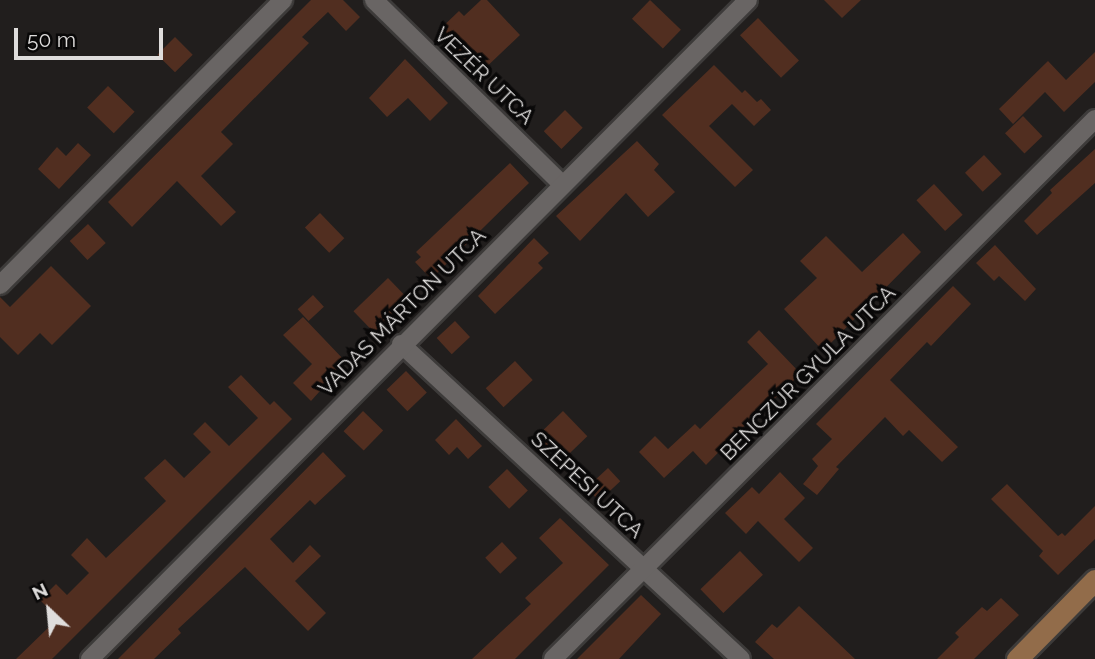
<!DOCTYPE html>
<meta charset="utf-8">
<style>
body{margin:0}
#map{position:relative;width:1095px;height:659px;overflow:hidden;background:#211e1d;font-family:Raleway,sans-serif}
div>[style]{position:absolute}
.building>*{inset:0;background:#512e20;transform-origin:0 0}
.roads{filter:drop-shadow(2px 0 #3d3b3a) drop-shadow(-2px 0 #3d3b3a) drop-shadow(0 2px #3d3b3a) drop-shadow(0 -2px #3d3b3a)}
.street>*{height:18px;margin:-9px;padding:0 9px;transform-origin:9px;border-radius:9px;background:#696564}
.secondary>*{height:21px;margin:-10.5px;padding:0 10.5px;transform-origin:10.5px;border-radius:10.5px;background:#926c4a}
span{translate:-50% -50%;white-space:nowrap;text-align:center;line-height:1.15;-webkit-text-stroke:7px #090808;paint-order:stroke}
.street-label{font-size:21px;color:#dfdddc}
.north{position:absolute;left:14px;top:575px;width:70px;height:70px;-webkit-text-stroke:5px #090808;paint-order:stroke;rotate:334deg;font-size:19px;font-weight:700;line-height:28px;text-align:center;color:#dfdddc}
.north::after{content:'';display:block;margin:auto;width:24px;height:32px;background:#dfdddc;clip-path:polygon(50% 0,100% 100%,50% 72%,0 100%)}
.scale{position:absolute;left:14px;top:28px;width:149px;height:32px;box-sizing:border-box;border:4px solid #dfdddc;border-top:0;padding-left:9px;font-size:21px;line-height:24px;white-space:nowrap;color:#dfdddc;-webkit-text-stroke:5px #090808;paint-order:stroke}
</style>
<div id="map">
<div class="building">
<div style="clip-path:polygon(311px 0,343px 0,360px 17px,346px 31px,328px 12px,302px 37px,309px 43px,221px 132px,233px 144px,201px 176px,236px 212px,221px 226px,177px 181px,132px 227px,108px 202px)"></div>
<div style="clip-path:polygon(481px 0,487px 0,520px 35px,479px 74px,438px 31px,459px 11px,464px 16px)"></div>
<div style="left:650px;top:0;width:43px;height:26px;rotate:44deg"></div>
<div style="clip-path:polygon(824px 0,861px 0,842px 18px)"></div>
<div style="left:758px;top:18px;width:59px;height:25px;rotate:46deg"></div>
<div style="left:175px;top:37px;width:25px;height:25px;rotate:45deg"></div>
<div style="clip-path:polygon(1095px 52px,1095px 82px,1064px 112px,1045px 92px,1013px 124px,999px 109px,1048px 61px,1066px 80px)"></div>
<div style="clip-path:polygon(405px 59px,448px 103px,430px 121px,408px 98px,387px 117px,369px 98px)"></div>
<div style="clip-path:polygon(714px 65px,742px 93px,745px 90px,757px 102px,761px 99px,771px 110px,754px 126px,732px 104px,709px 126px,753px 170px,735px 187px,662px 115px)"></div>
<div style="left:108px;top:86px;width:37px;height:30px;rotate:44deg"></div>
<div style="left:565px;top:110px;width:25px;height:30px;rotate:45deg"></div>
<div style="left:1023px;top:116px;width:28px;height:25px;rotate:46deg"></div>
<div style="clip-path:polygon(637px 141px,659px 164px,654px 170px,675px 192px,648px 217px,626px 193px,580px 241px,556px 216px)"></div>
<div style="clip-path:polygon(78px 143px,91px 155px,59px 189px,38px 169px,57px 147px,66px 156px)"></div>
<div style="clip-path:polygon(1095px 149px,1095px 183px,1037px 235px,1024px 221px,1052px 193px,1050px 190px)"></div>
<div style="left:984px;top:155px;width:26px;height:26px;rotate:47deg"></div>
<div style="clip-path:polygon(510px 163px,529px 183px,431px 279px,415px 262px,421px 257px,416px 252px)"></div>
<div style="left:934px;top:184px;width:42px;height:24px;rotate:47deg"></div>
<div style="left:320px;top:213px;width:35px;height:21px;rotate:46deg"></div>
<div style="left:88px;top:224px;width:26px;height:25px;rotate:47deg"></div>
<div style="clip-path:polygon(903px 233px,921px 252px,823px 351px,784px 309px,817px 278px,800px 261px,826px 236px,862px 272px)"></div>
<div style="clip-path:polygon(534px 238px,549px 253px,538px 263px,543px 268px,495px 314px,478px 296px)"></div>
<div style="clip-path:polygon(995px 245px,1036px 289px,1025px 301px,999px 276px,994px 281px,976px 263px)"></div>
<div style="clip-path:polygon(51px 266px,91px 306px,52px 345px,40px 333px,18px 355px,0 337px,0 297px,10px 307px)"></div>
<div style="left:388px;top:278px;width:32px;height:48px;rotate:46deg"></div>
<div style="clip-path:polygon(953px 286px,971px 304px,931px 346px,927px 342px,890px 380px,958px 447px,942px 462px,909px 430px,903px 436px,885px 417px,836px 467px,839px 469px,817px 495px,803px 484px,818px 466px,812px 459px,832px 439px,816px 424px)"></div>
<div style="left:313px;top:295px;width:16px;height:21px;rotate:47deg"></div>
<div style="clip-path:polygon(303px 317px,346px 362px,311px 401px,293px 383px,312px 364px,283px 335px)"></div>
<div style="left:455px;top:321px;width:22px;height:25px;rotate:47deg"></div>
<div style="clip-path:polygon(759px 330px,801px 374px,772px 401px,771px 399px,706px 465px,693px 451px,664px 478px,639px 452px,655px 436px,668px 449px,695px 424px,700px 429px,768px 364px,747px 342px)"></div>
<div style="left:515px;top:361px;width:26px;height:40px;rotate:47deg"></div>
<div style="left:406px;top:371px;width:30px;height:27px;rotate:46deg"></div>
<div style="clip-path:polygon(241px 375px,270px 405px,274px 401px,292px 419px,52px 659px,16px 659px,51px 625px,48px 622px,55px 615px,40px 600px,56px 584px,67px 595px,89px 573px,71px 555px,87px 538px,106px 558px,166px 501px,144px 478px,165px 459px,184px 478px,211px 452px,193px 434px,205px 422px,229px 446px,258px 418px,228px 387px)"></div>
<div style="left:363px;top:411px;width:28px;height:28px;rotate:44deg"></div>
<div style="left:563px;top:411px;width:35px;height:36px;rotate:46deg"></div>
<div style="clip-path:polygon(456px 419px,482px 446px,468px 459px,457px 447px,449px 455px,435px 440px)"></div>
<div style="clip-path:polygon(323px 452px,346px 476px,315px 505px,310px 500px,270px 539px,293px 563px,310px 545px,321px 556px,295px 581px,326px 613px,308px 631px,245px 567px,178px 629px,181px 633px,154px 659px,118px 659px)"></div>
<div style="left:608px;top:468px;width:18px;height:29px;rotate:47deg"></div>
<div style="left:507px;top:469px;width:30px;height:26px;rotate:46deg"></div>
<div style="clip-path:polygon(780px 472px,805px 498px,784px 519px,813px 548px,799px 562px,758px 521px,746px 534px,725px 513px,752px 487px,759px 494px)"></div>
<div style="clip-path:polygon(1007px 484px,1058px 536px,1062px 533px,1065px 536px,1095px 506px,1095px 539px,1058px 575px,1039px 556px,1043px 551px,991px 499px)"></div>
<div style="clip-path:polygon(560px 518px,609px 565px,515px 659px,472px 659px,531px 604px,525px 598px,563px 563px,539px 538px)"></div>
<div style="left:502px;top:542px;width:22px;height:23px;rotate:47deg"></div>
<div style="left:740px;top:551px;width:33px;height:55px;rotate:46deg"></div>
<div style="clip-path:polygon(641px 595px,661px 614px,619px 659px,577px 659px)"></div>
<div style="clip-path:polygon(1001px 598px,1019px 615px,974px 659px,937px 659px,959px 637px,955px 633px,982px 607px,987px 611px)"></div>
<div style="clip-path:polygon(799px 606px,816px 622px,855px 659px,774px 659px,755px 642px,772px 624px,777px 628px)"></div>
</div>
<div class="roads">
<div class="street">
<div style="left:374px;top:0;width:263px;rotate:44.4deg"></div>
<div style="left:0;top:285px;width:402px;rotate:-45.2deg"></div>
<div style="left:401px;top:344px;width:463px;rotate:42.8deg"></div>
<div style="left:90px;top:659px;width:931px;rotate:-45.04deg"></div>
<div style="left:553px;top:659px;width:765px;rotate:-44.89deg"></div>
</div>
<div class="secondary">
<div style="left:1017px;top:659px;width:111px;rotate:-45.4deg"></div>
</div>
</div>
<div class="street-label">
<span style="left:484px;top:76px;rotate:44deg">VEZÉR UTCA</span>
<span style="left:402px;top:312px;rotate:-45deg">VADAS MÁRTON UTCA</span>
<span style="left:808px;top:373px;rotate:-45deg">BENCZÚR GYULA UTCA</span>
<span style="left:587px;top:485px;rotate:43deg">SZEPESI UTCA</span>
</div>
<div class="north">N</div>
<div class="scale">50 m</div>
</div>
